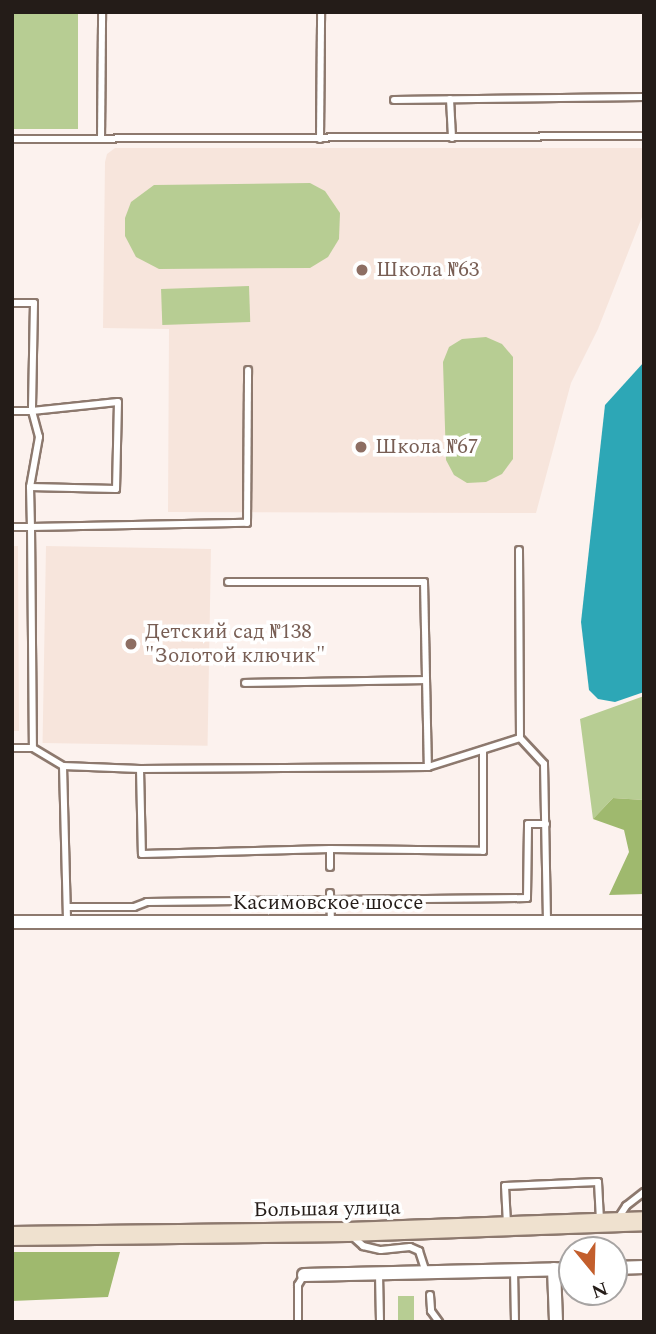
<!DOCTYPE html>
<meta charset="utf-8">
<style>
body{margin:0}
#map{position:relative;width:656px;height:1334px;overflow:hidden;background:#fcf2ee;font-family:Spectral,serif}
div>[style]{position:absolute}
.built>*{inset:0;background:#f7e5dc;transform-origin:0 0}
.green>*{inset:0;background:#b7cd93;transform-origin:0 0}
.forest>*{inset:0;background:#9fb96e}
.water>*{inset:0;background:#2da7b6}
.roads{filter:drop-shadow(2px 0 #8d796e) drop-shadow(-2px 0 #8d796e) drop-shadow(0 2px #8d796e) drop-shadow(0 -2px #8d796e)}
.lane>*{height:6px;margin:-3px;padding:0 3px;transform-origin:3px;border-radius:3px;background:#fff}
.street>*{height:12px;margin:-6px;padding:0 6px;transform-origin:6px;border-radius:6px;background:#fff}
.secondary>*{height:18px;margin:-9px;padding:0 9px;transform-origin:9px;border-radius:9px;background:#efe1cf}
.dots>*{width:19px;height:19px;translate:-50% -50%;box-sizing:border-box;border:4px solid #fff;border-radius:50%}
span{translate:-50% -50%;white-space:nowrap;text-align:center;line-height:1.15;-webkit-text-stroke:7px #fff;paint-order:stroke}
.education-label{font-size:21px;color:#785e54}
.left{translate:0 -50%;text-align:left}
.street-label{font-size:21px;color:#241c18}
.frame{position:absolute;inset:0;border:14px solid #241c18;pointer-events:none}
.north{position:absolute;left:558px;top:1236px;width:70px;height:70px;box-sizing:border-box;background:#fff;border:2px solid #a7a4a3;border-radius:50%;rotate:161deg;font-size:19px;font-weight:700;line-height:28px;text-align:center;color:#241c18}
.north::after{content:'';display:block;margin:auto;width:24px;height:32px;background:#c35e2c;clip-path:polygon(50% 0,100% 100%,50% 72%,0 100%)}
</style>
<div id="map">
<div class="built">
<div style="clip-path:polygon(115px 148px,644px 148px,644px 212px,598px 329px,571px 383px,536px 513px,168px 512px,169px 329px,103px 328px,105px 162px,107px 154px)"></div>
<div style="clip-path:polygon(12px 546px,18px 546px,19px 731px,12px 731px)"></div>
<div style="left:46px;top:546px;width:165px;height:197px;rotate:1deg"></div>
</div>
<div class="green">
<div style="left:12px;top:12px;width:66px;height:117px"></div>
<div style="clip-path:polygon(310px 183px,325px 191px,340px 213px,339px 239px,328px 257px,310px 268px,159px 269px,136px 257px,125px 236px,125px 218px,131px 202px,154px 185px)"></div>
<div style="left:249px;top:286px;width:36px;height:88px;rotate:88deg"></div>
<div style="clip-path:polygon(486px 337px,502px 344px,513px 357px,513px 459px,502px 474px,486px 482px,467px 483px,454px 475px,446px 460px,443px 362px,449px 347px,462px 339px)"></div>
<div style="clip-path:polygon(644px 696px,644px 800px,613px 798px,593px 819px,580px 719px)"></div>
<div style="left:414px;top:1296px;width:26px;height:16px;rotate:90deg"></div>
</div>
<div class="forest">
<div style="clip-path:polygon(613px 798px,644px 800px,644px 894px,609px 895px,629px 852px,624px 830px,593px 819px)"></div>
<div style="clip-path:polygon(12px 1252px,120px 1252px,108px 1297px,12px 1301px)"></div>
</div>
<div class="water">
<div style="clip-path:polygon(644px 362px,644px 692px,615px 702px,598px 699px,589px 690px,581px 622px,605px 405px)"></div>
</div>
<div class="roads">
<div class="lane">
<div style="left:450px;top:99px;width:39px;rotate:87deg"></div>
<div style="left:394px;top:100px;width:250px;rotate:-0.7deg"></div>
<div style="left:12px;top:139px;width:632px;rotate:-0.27deg"></div>
<div style="left:101px;top:139px;width:127px;rotate:-89.5deg"></div>
<div style="left:320px;top:139px;width:127px;rotate:-89.5deg"></div>
<div style="left:12px;top:303px;width:22px"></div>
<div style="left:34px;top:303px;width:108px;rotate:91.1deg"></div>
<div style="left:32px;top:411px;width:20px;rotate:180deg"></div>
<div style="left:30px;top:487px;width:51px;rotate:-79.8deg"></div>
<div style="left:39px;top:437px;width:27px;rotate:-105deg"></div>
<div style="left:32px;top:411px;width:86px;rotate:-6deg"></div>
<div style="left:118px;top:402px;width:87px;rotate:91.3deg"></div>
<div style="left:116px;top:489px;width:86px;rotate:-178.7deg"></div>
<div style="left:30px;top:487px;width:40px;rotate:88.6deg"></div>
<div style="left:31px;top:527px;width:216px;rotate:-1.1deg"></div>
<div style="left:247px;top:523px;width:153px;rotate:-89.6deg"></div>
<div style="left:12px;top:527px;width:19px"></div>
<div style="left:31px;top:527px;width:221px;rotate:89.5deg"></div>
<div style="left:33px;top:748px;width:35px;rotate:31deg"></div>
<div style="left:63px;top:766px;width:156px;rotate:88.5deg"></div>
<div style="left:519px;top:550px;width:188px;rotate:89.7deg"></div>
<div style="left:520px;top:738px;width:35px;rotate:47deg"></div>
<div style="left:544px;top:764px;width:157px;rotate:88.9deg"></div>
<div style="left:228px;top:582px;width:196px"></div>
<div style="left:424px;top:582px;width:185px;rotate:88.8deg"></div>
<div style="left:245px;top:683px;width:181px;rotate:-0.9deg"></div>
<div style="left:12px;top:748px;width:21px"></div>
<div style="left:63px;top:766px;width:77px;rotate:2.2deg"></div>
<div style="left:140px;top:769px;width:85px;rotate:88.7deg"></div>
<div style="left:142px;top:854px;width:188px;rotate:-1.5deg"></div>
<div style="left:330px;top:849px;width:153px;rotate:0.7deg"></div>
<div style="left:483px;top:851px;width:101px;rotate:-90deg"></div>
<div style="left:140px;top:769px;width:288px;rotate:-0.4deg"></div>
<div style="left:428px;top:767px;width:96px;rotate:-17.5deg"></div>
<div style="left:330px;top:849px;width:18px;rotate:90deg"></div>
<div style="left:330px;top:893px;width:30px;rotate:88deg"></div>
<div style="left:67px;top:907px;width:67px"></div>
<div style="left:134px;top:907px;width:14px;rotate:-21deg"></div>
<div style="left:147px;top:902px;width:380px;rotate:-0.6deg"></div>
<div style="left:527px;top:898px;width:74px;rotate:-89.2deg"></div>
<div style="left:528px;top:824px;width:18px"></div>
<div style="left:617px;top:1220px;width:17px;rotate:-57deg"></div>
<div style="left:626px;top:1206px;width:23px;rotate:-38deg"></div>
<div style="left:507px;top:1224px;width:38px;rotate:-93deg"></div>
<div style="left:505px;top:1186px;width:93px;rotate:-2.5deg"></div>
<div style="left:598px;top:1182px;width:39px;rotate:87deg"></div>
<div style="left:352px;top:1236px;width:15px;rotate:42deg"></div>
<div style="left:363px;top:1246px;width:18px;rotate:13deg"></div>
<div style="left:381px;top:1250px;width:29px;rotate:-6deg"></div>
<div style="left:410px;top:1247px;width:10px;rotate:24deg"></div>
<div style="left:419px;top:1251px;width:22px;rotate:72deg"></div>
<div style="left:514px;top:1270px;width:52px;rotate:88.9deg"></div>
<div style="left:379px;top:1274px;width:48px;rotate:88.8deg"></div>
<div style="left:430px;top:1295px;width:16px;rotate:86deg"></div>
<div style="left:431px;top:1311px;width:14px;rotate:54deg"></div>
<div style="left:298px;top:1322px;width:37px;rotate:-90deg"></div>
<div style="left:298px;top:1285px;width:12px;rotate:-59deg"></div>
</div>
<div class="street">
<div style="left:12px;top:922px;width:632px"></div>
<div style="left:614px;top:1268px;width:30px;rotate:-2deg"></div>
<div style="left:554px;top:1269px;width:53px;rotate:87.8deg"></div>
<div style="left:304px;top:1275px;width:268px;rotate:-1.3deg"></div>
</div>
<div class="secondary">
<div style="left:12px;top:1236px;width:336px;rotate:-0.7deg"></div>
<div style="left:348px;top:1232px;width:296px;rotate:-2.1deg"></div>
</div>
</div>
<div class="dots">
<div style="left:362px;top:270px;background:#8d6e63"></div>
<div style="left:361px;top:447px;background:#8d6e63"></div>
<div style="left:131px;top:644px;background:#8d6e63"></div>
</div>
<div class="education-label">
<span class="left" style="left:376px;top:270px">Школа №63</span>
<span class="left" style="left:375px;top:447px">Школа №67</span>
<span class="left" style="left:145px;top:644px">Детский сад №138<br>"Золотой ключик"</span>
</div>
<div class="street-label">
<span style="left:328px;top:903px">Касимовское шоссе</span>
<span style="left:327px;top:1209px;rotate:-1deg">Большая улица</span>
</div>
<div class="frame"></div>
<div class="north">N</div>
</div>
